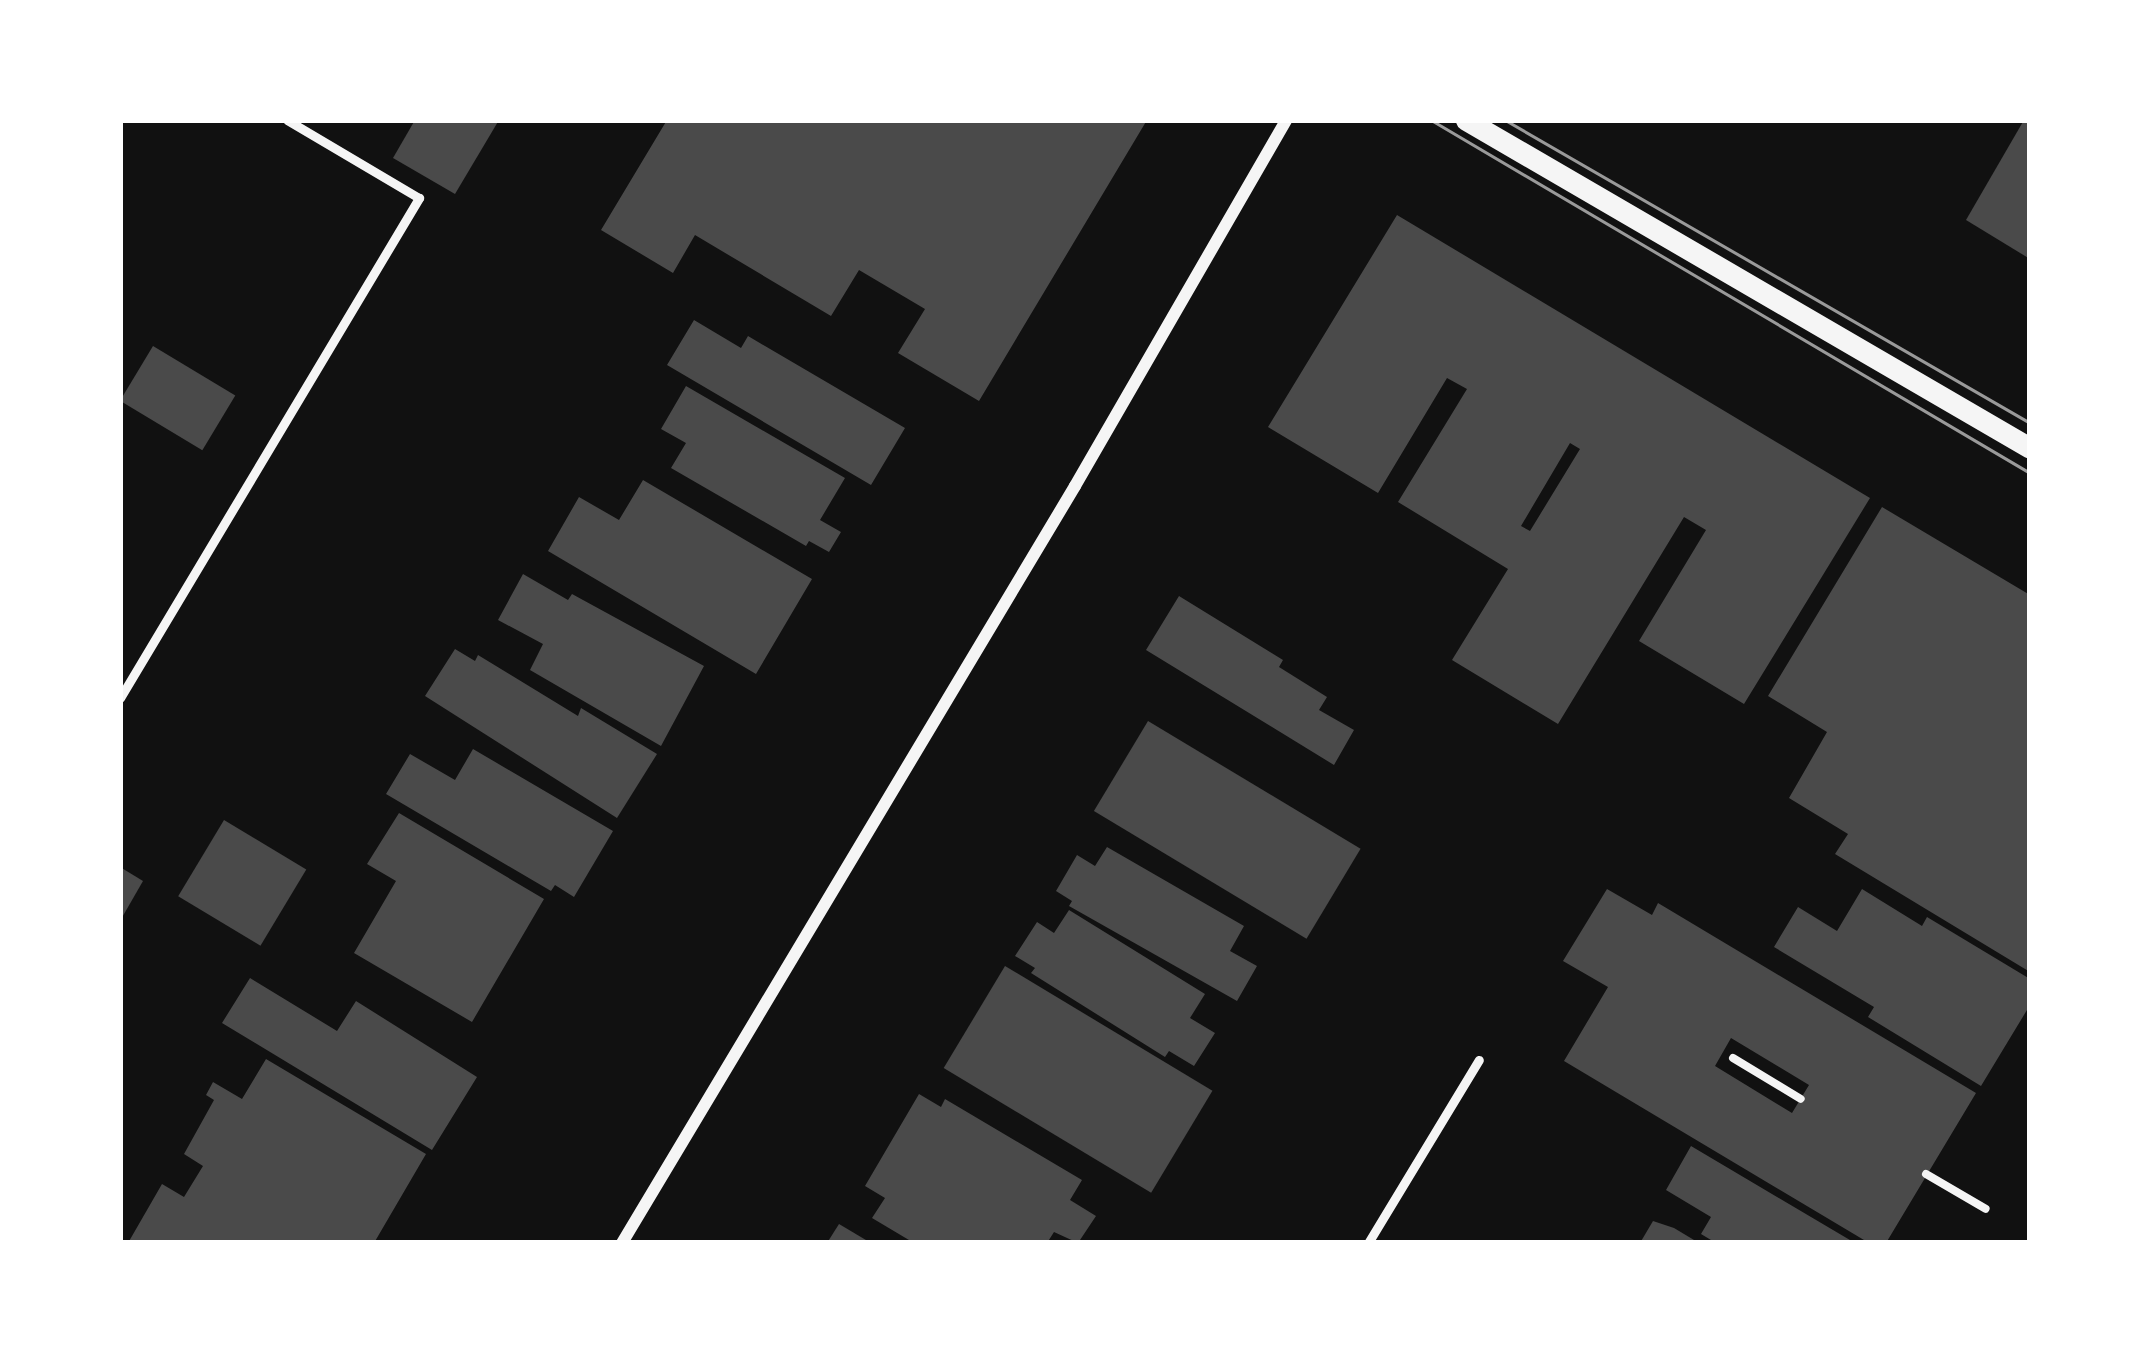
<!DOCTYPE html>
<style>
body{margin:0}
#map{position:relative;width:2150px;height:1363px;overflow:hidden;background:#111;font-family:Karla,sans-serif}
div>[style]{position:absolute}
.building>*{inset:0;background:#4a4a4a;transform-origin:0 0}
.path>*{height:8px;margin:-4px;padding:0 4px;transform-origin:4px;border-radius:4px;background:#f5f5f5}
.service>*{height:9px;margin:-4.5px;padding:0 4.5px;transform-origin:4.5px;border-radius:4.5px;background:#f5f5f5}
.minor>*{height:12px;margin:-6px;padding:0 6px;transform-origin:6px;border-radius:6px;background:#f5f5f5}
.tertiary>*{height:21px;margin:-10.5px;padding:0 10.5px;transform-origin:10.5px;border-radius:10.5px;background:#f5f5f5}
.tram>*{height:3px;margin:-1.5px;padding:0 1.5px;transform-origin:1.5px;border-radius:1.5px;background:#9a9a9a}
span{translate:-50% -50%;white-space:nowrap;text-align:center;line-height:1.15;-webkit-text-stroke:12px #fff;paint-order:stroke}
.frame{position:absolute;inset:0;border:123px solid #fff;pointer-events:none}
</style>
<div id="map">
<div class="building">
<div style="clip-path:polygon(415px 120px,499px 120px,455px 194px,393px 158px)"></div>
<div style="clip-path:polygon(667px 120px,1147px 120px,979px 401px,898px 353px,925px 309px,859px 270px,831px 316px,695px 235px,673px 273px,601px 230px)"></div>
<div style="clip-path:polygon(2024px 120px,2030px 120px,2030px 259px,1966px 220px)"></div>
<div style="clip-path:polygon(evenodd,1397px 215px,1870px 498px,1744px 704px,1639px 641px,1706px 530px,1684px 517px,1558px 724px,1452px 660px,1508px 569px,1398px 502px,1467px 389px,1447px 378px,1378px 493px,1268px 427px,1397px 215px,1570px 443px,1580px 449px,1530px 531px,1521px 526px,1570px 443px)"></div>
<div style="clip-path:polygon(694px 320px,741px 348px,748px 336px,905px 428px,871px 485px,667px 365px)"></div>
<div style="left:153px;top:346px;width:96px;height:64px;rotate:31deg"></div>
<div style="clip-path:polygon(686px 386px,845px 478px,820px 520px,841px 532px,829px 552px,809px 541px,806px 546px,671px 468px,686px 443px,661px 429px)"></div>
<div style="clip-path:polygon(643px 480px,812px 579px,756px 674px,548px 551px,579px 497px,619px 520px)"></div>
<div style="clip-path:polygon(1882px 507px,2030px 595px,2030px 972px,1835px 854px,1848px 834px,1789px 798px,1827px 732px,1768px 696px)"></div>
<div style="clip-path:polygon(523px 574px,568px 600px,572px 594px,704px 666px,661px 746px,530px 670px,543px 644px,498px 620px)"></div>
<div style="clip-path:polygon(1179px 596px,1283px 660px,1279px 667px,1327px 697px,1319px 710px,1354px 730px,1334px 765px,1146px 650px)"></div>
<div style="clip-path:polygon(455px 649px,475px 661px,478px 655px,578px 716px,581px 708px,657px 754px,617px 818px,425px 696px)"></div>
<div style="left:1148px;top:721px;width:248px;height:105px;rotate:31deg"></div>
<div style="clip-path:polygon(473px 749px,613px 831px,574px 897px,555px 885px,551px 891px,386px 794px,410px 754px,455px 780px)"></div>
<div style="clip-path:polygon(399px 813px,544px 899px,472px 1022px,354px 953px,396px 881px,367px 864px)"></div>
<div style="left:224px;top:820px;width:96px;height:89px;rotate:31deg"></div>
<div style="clip-path:polygon(1107px 847px,1244px 926px,1230px 951px,1257px 966px,1237px 1001px,1069px 906px,1072px 901px,1056px 891px,1077px 855px,1095px 866px)"></div>
<div style="clip-path:polygon(120px 867px,143px 881px,120px 921px)"></div>
<div style="clip-path:polygon(evenodd,1607px 889px,1652px 915px,1658px 903px,1976px 1093px,1886px 1243px,1869px 1243px,1564px 1061px,1608px 987px,1563px 961px,1607px 889px,1731px 1038px,1809px 1085px,1792px 1113px,1715px 1066px,1731px 1038px)"></div>
<div style="clip-path:polygon(1862px 889px,1922px 926px,1927px 917px,2030px 979px,2030px 1005px,1981px 1086px,1868px 1017px,1874px 1007px,1774px 947px,1798px 907px,1837px 931px)"></div>
<div style="clip-path:polygon(1069px 910px,1205px 994px,1190px 1018px,1215px 1033px,1194px 1066px,1169px 1051px,1165px 1057px,1031px 973px,1035px 968px,1015px 956px,1037px 922px,1054px 933px)"></div>
<div style="left:1005px;top:966px;width:242px;height:119px;rotate:31deg"></div>
<div style="clip-path:polygon(250px 978px,337px 1031px,356px 1001px,477px 1077px,432px 1150px,222px 1023px)"></div>
<div style="clip-path:polygon(266px 1059px,426px 1154px,374px 1243px,128px 1243px,162px 1184px,184px 1197px,203px 1166px,184px 1154px,214px 1100px,206px 1095px,213px 1082px,242px 1099px)"></div>
<div style="clip-path:polygon(919px 1094px,941px 1107px,945px 1099px,1082px 1180px,1070px 1200px,1096px 1216px,1078px 1243px,1054px 1232px,1047px 1243px,914px 1243px,872px 1218px,885px 1198px,865px 1186px)"></div>
<div style="clip-path:polygon(1691px 1146px,1855px 1243px,1716px 1243px,1701px 1234px,1711px 1217px,1666px 1190px)"></div>
<div style="clip-path:polygon(1653px 1221px,1674px 1228px,1699px 1243px,1640px 1243px)"></div>
<div style="clip-path:polygon(839px 1224px,871px 1243px,827px 1243px)"></div>
</div>
<div class="path">
<div style="left:1733px;top:1058px;width:79px;rotate:31.1deg"></div>
<div style="left:1926px;top:1174px;width:69px;rotate:30.3deg"></div>
</div>
<div class="service">
<div style="left:120px;top:698px;width:583px;rotate:-59.12deg"></div>
<div style="left:419px;top:198px;width:153px;rotate:-149.4deg"></div>
<div style="left:1368px;top:1243px;width:214px;rotate:-58.8deg"></div>
</div>
<div class="minor">
<div style="left:622px;top:1243px;width:882px;rotate:-59.1deg"></div>
<div style="left:1075px;top:486px;width:422px;rotate:-60deg"></div>
</div>
<div class="tertiary">
<div style="left:1466px;top:120px;width:652px;rotate:30.18deg"></div>
</div>
<div class="tram">
<div style="left:1431px;top:120px;width:695px;rotate:30.51deg"></div>
<div style="left:1505px;top:120px;width:606px;rotate:29.99deg"></div>
</div>
<div class="frame"></div>
</div>
